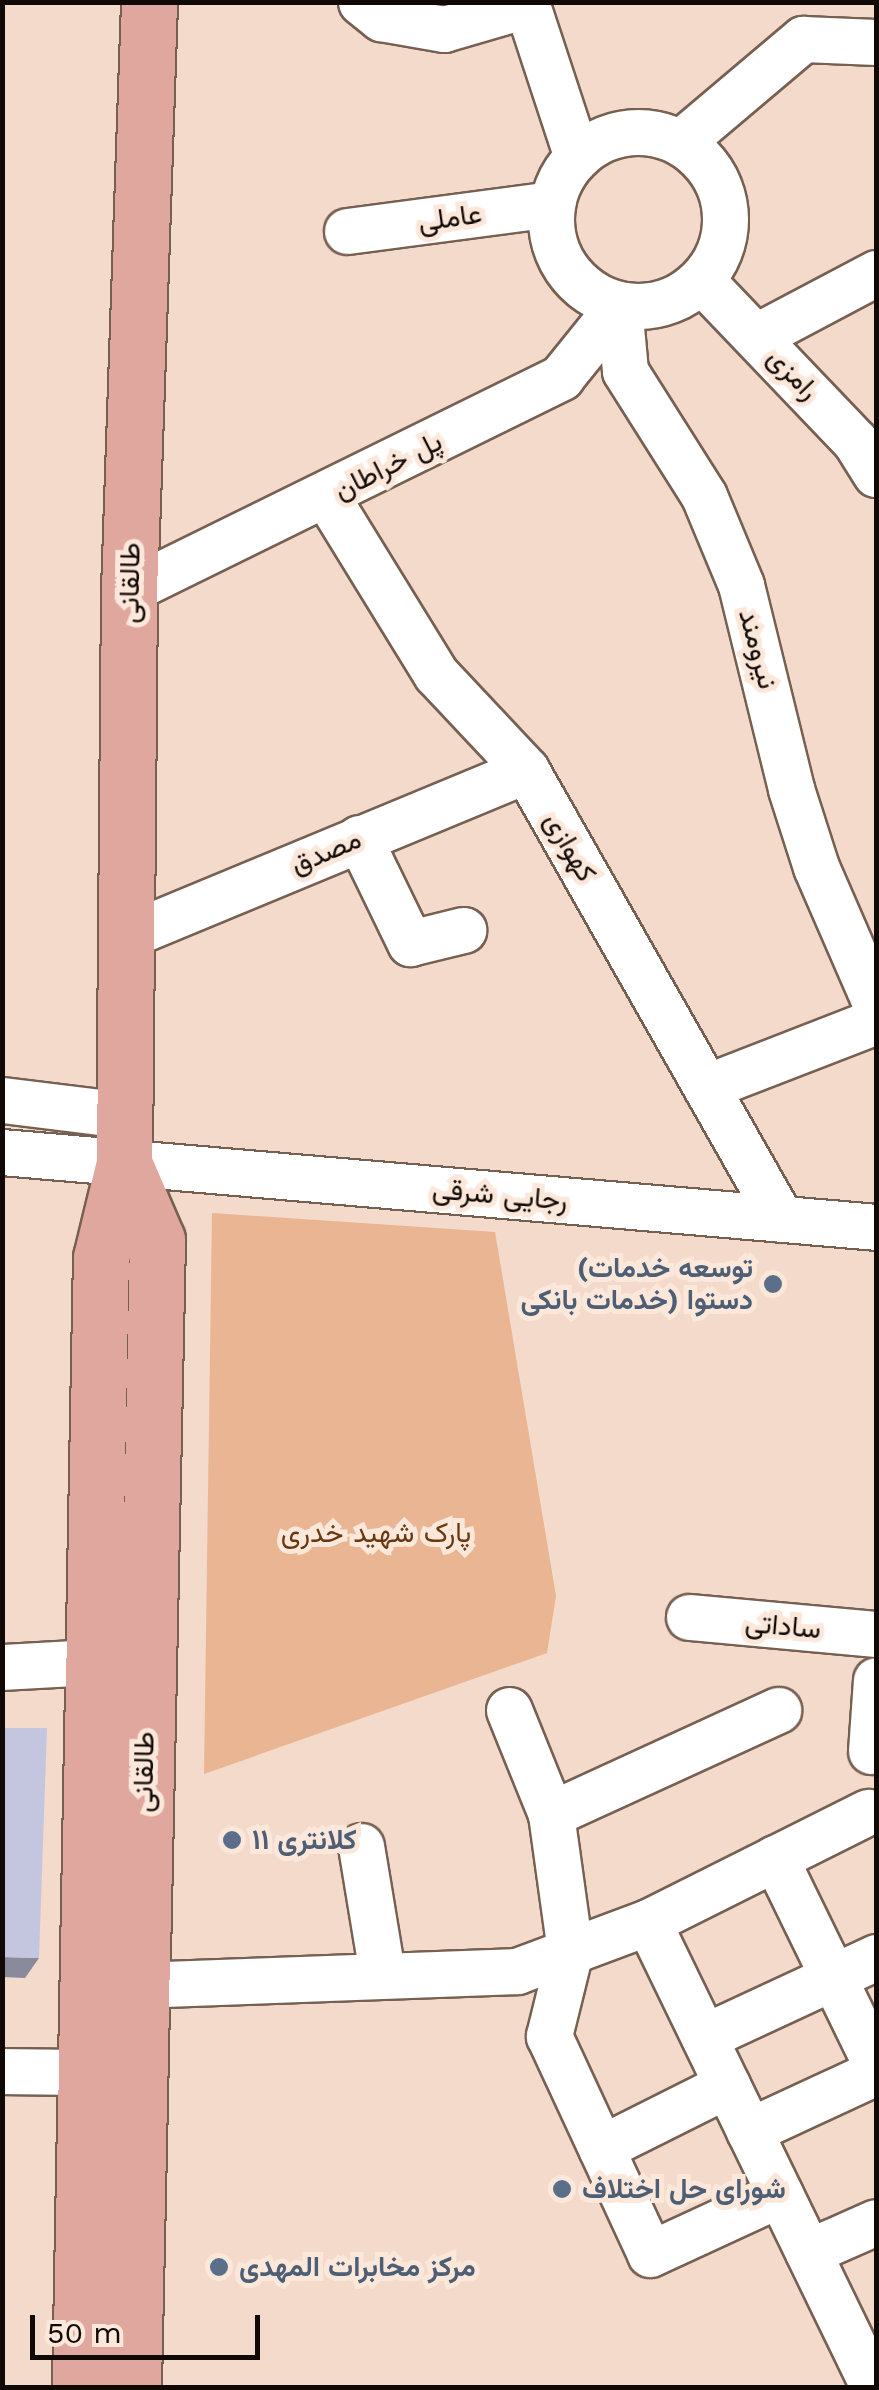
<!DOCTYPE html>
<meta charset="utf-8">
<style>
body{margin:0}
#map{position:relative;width:879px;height:2390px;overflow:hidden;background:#f3daca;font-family:"Work Sans",Vazirmatn,sans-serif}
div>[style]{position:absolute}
.green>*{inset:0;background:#e9b592}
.roads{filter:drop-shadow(2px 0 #766052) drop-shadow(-2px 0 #766052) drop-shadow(0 2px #766052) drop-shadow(0 -2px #766052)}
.minor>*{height:45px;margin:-22.5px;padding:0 22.5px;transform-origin:22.5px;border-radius:22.5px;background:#fff}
.minor>.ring{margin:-22.5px;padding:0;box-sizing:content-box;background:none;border:45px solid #fff;border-radius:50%}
.major>*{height:55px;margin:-27.5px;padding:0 27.5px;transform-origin:27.5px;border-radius:27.5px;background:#dfa79d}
.shaded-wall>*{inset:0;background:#898b9c}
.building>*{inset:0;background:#c4c6df}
.dots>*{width:28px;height:28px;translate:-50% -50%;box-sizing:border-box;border:5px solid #fce8db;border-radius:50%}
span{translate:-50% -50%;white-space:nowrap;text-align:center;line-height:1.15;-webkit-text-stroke:10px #fce8db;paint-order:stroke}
.street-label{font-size:28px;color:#110905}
.service-label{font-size:28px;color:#4e5e75;font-weight:700}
.right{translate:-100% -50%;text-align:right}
.left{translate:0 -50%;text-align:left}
.park-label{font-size:28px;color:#6a3810}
.frame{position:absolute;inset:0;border:5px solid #110905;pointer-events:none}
.scale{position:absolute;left:30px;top:2315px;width:230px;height:45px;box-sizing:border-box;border:5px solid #110905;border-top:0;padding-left:12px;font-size:30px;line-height:35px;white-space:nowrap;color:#110905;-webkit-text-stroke:8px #fce8db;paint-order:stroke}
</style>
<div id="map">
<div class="green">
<div style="clip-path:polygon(212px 1213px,495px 1232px,556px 1596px,547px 1653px,204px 1774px)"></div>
</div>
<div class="roads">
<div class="minor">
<div style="left:361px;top:2px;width:26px;rotate:39deg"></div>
<div style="left:381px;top:18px;width:64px;rotate:9.9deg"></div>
<div style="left:444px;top:29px;width:85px;rotate:-16.3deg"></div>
<div style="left:526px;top:2px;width:163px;rotate:71.8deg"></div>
<div class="ring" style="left:551px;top:132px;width:129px;height:129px"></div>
<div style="left:681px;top:142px;width:160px;rotate:-40.2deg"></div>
<div style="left:803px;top:39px;width:73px;rotate:2.4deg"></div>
<div style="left:347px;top:231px;width:207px;rotate:-7.5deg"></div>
<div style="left:701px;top:280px;width:223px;rotate:46.3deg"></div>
<div style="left:855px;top:441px;width:39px;rotate:58deg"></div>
<div style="left:619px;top:305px;width:66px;rotate:84.8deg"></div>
<div style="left:625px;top:371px;width:148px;rotate:57.7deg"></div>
<div style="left:704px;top:496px;width:96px;rotate:67.4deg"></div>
<div style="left:741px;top:585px;width:210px;rotate:76.2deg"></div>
<div style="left:791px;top:789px;width:82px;rotate:72.2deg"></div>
<div style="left:816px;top:867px;width:150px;rotate:66.5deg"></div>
<div style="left:757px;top:336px;width:135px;rotate:-27.9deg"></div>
<div style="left:327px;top:497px;width:208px;rotate:58.4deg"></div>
<div style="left:436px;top:674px;width:132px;rotate:46.8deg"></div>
<div style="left:526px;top:770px;width:516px;rotate:60.41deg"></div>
<div style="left:129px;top:590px;width:482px;rotate:-26.2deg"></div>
<div style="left:561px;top:377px;width:92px;rotate:-51.1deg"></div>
<div style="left:359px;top:838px;width:117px;rotate:64.1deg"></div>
<div style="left:410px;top:943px;width:55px;rotate:-13.8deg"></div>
<div style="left:126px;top:936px;width:433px;rotate:-22.5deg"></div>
<div style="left:706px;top:1087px;width:182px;rotate:-21.2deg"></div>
<div style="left:2px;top:1100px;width:124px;rotate:7deg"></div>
<div style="left:2px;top:1152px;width:877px;rotate:4.9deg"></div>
<div style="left:689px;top:1617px;width:188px;rotate:5.2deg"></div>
<div style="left:2px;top:1667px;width:90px;rotate:-3.2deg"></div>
<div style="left:509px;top:1710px;width:112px;rotate:68deg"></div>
<div style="left:551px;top:1814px;width:138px;rotate:82.1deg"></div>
<div style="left:570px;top:1951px;width:88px;rotate:103.9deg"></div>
<div style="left:549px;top:2036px;width:240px;rotate:65.1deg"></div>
<div style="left:650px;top:2254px;width:143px;rotate:-24.8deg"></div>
<div style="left:871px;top:1751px;width:71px;rotate:-86deg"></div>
<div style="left:551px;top:1814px;width:250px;rotate:-24.6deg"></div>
<div style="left:361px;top:1846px;width:129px;rotate:80.6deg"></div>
<div style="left:775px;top:1858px;width:230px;rotate:64deg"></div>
<div style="left:648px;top:1922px;width:246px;rotate:-26.6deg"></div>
<div style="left:139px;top:1985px;width:378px;rotate:-2.1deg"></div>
<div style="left:517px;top:1971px;width:140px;rotate:-20.5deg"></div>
<div style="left:648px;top:1922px;width:518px;rotate:64.13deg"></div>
<div style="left:704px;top:2037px;width:190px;rotate:-24.9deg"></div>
<div style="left:2px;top:2071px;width:80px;rotate:0.7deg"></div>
<div style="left:749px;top:2131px;width:140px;rotate:-24.9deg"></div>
<div style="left:601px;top:2148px;width:141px;rotate:-26.6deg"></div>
<div style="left:808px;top:2252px;width:74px;rotate:-23.8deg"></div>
</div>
<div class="major">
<div style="left:124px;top:1163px;width:573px;rotate:-89.5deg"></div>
<div style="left:129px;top:590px;width:588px;rotate:-88.05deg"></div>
<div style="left:80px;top:2388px;width:1130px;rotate:-88.94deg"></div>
<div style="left:101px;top:1258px;width:98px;rotate:-76.4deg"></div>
<div style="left:124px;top:1163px;width:84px;rotate:66.8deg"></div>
<div style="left:157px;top:1240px;width:1148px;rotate:91.2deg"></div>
</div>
</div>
<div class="shaded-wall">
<div style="clip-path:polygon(2px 1957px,39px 1958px,25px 1978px,2px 1977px)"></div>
</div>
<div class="building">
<div style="clip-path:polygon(2px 1728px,47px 1728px,39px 1958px,2px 1957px)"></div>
</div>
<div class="dots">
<div style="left:773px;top:1284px;background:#5c6f8a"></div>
<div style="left:232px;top:1840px;background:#5c6f8a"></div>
<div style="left:562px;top:2189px;background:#5c6f8a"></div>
<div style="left:219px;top:2267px;background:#5c6f8a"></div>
</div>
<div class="street-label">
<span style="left:450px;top:218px;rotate:-8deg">عاملی</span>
<span style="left:793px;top:374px;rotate:46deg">رامزی</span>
<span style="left:388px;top:466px;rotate:-27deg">پل خراطان</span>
<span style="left:130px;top:583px;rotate:-89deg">طالقانی</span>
<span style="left:758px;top:649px;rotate:75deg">نیرومند</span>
<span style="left:570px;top:847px;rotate:60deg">کهوازی</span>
<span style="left:326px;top:852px;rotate:-23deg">مصدق</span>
<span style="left:500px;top:1195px;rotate:5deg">رجایی شرقی</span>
<span style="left:783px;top:1626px;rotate:5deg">ساداتی</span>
<span style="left:144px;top:1772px;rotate:-89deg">طالقانی</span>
</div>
<div class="service-label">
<span class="right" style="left:753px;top:1284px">(توسعه خدمات<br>دستوا (خدمات بانکی</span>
<span class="left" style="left:252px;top:1840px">کلانتری ۱۱</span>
<span class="left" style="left:582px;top:2189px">شورای حل اختلاف</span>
<span class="left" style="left:239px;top:2267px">مرکز مخابرات المهدی</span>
</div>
<div class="park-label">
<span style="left:376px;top:1533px">پارک شهید خدری</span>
</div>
<div class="frame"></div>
<div class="scale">50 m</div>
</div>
